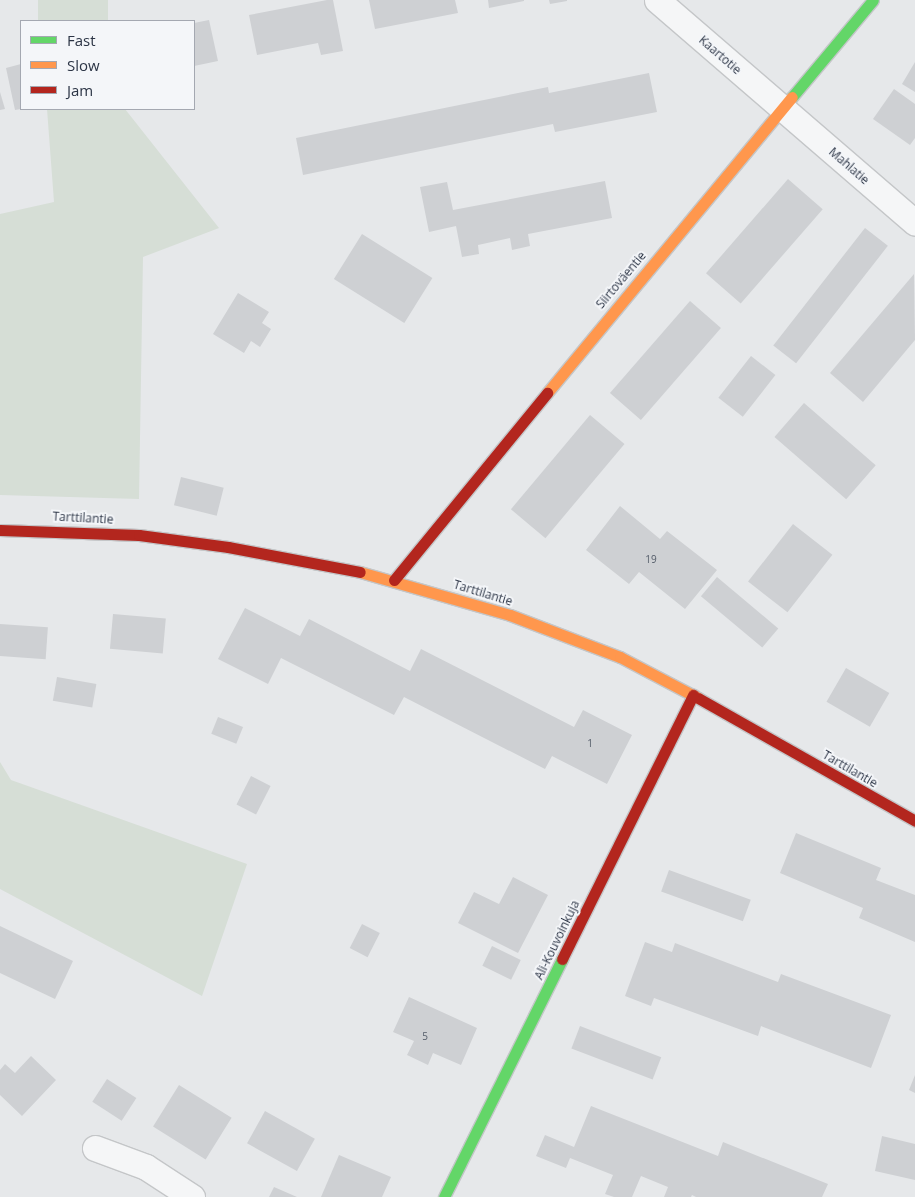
<!DOCTYPE html>
<meta charset="utf-8">
<style>
body{margin:0}
#map{position:relative;width:915px;height:1197px;overflow:hidden;background:#e6e8ea;font-family:"Open Sans",sans-serif}
div>[style]{position:absolute}
.green>*{inset:0;background:#d6ded6;transform-origin:0 0}
.building>*{inset:0;background:#ced0d3;transform-origin:0 0}
.roads{filter:drop-shadow(1px 0 #c4c6c8) drop-shadow(-1px 0 #c4c6c8) drop-shadow(0 1px #c4c6c8) drop-shadow(0 -1px #c4c6c8)}
.street>*{height:25px;margin:-12.5px;padding:0 12.5px;transform-origin:12.5px;border-radius:12.5px;background:#f5f6f7}
.fast>*{height:11px;margin:-5.5px;padding:0 5.5px;transform-origin:5.5px;border-radius:5.5px;background:#63d668}
.slow>*{height:11px;margin:-5.5px;padding:0 5.5px;transform-origin:5.5px;border-radius:5.5px;background:#ff974d}
.jam>*{height:11px;margin:-5.5px;padding:0 5.5px;transform-origin:5.5px;border-radius:5.5px;background:#b3261e}
span{translate:-50% -50%;white-space:nowrap;text-align:center;line-height:1.15;-webkit-text-stroke:4px #f4f6f9;paint-order:stroke}
.number-label{font-size:10px;color:#545c69}
.number-label span{-webkit-text-stroke-width:0}
.street-label{font-size:12px;color:#2b3445}
.legend{position:absolute;left:20px;top:20px;width:175px;height:90px;box-sizing:border-box;background:#f4f6f9;border:1px solid #a4a8b1;margin:0;padding:6px 9px;list-style:none;font-size:15px;color:#2b3445}
.legend li{display:flex;align-items:center;gap:10px;height:25px}
.legend b{width:25px;border:1px solid #a4a8b1}
</style>
<div id="map">
<div class="green">
<div style="left:38px;top:0;width:70px;height:21px"></div>
<div style="clip-path:polygon(47px 109px,125px 109px,219px 228px,143px 257px,139px 499px,0 495px,0 214px,54px 202px)"></div>
<div style="clip-path:polygon(0 762px,11px 780px,247px 864px,202px 996px,0 889px)"></div>
</div>
<div class="building">
<div style="clip-path:polygon(327px 0,333px 0,343px 51px,321px 55px,318px 43px,257px 55px,249px 15px)"></div>
<div style="clip-path:polygon(369px 0,455px 0,458px 13px,375px 29px)"></div>
<div style="clip-path:polygon(488px 0,524px 0,524px 1px,489px 8px)"></div>
<div style="clip-path:polygon(549px 0,567px 0,567px 1px,550px 4px)"></div>
<div style="clip-path:polygon(209px 20px,218px 61px,194px 66px,194px 23px)"></div>
<div style="clip-path:polygon(915px 62px,915px 92px,902px 84px)"></div>
<div style="clip-path:polygon(21px 64px,21px 109px,15px 110px,6px 68px)"></div>
<div style="clip-path:polygon(649px 73px,657px 112px,555px 132px,553px 124px,303px 175px,296px 138px,548px 87px,549px 93px)"></div>
<div style="clip-path:polygon(894px 89px,915px 104px,915px 138px,910px 145px,873px 119px)"></div>
<div style="clip-path:polygon(0 92px,5px 109px,0 110px)"></div>
<div style="left:788px;top:179px;width:46px;height:125px;rotate:41deg"></div>
<div style="clip-path:polygon(605px 181px,612px 218px,528px 234px,530px 246px,512px 250px,510px 238px,478px 245px,479px 254px,462px 257px,456px 226px,429px 232px,420px 187px,447px 182px,453px 210px)"></div>
<div style="left:865px;top:228px;width:29px;height:149px;rotate:38deg"></div>
<div style="left:362px;top:234px;width:83px;height:53px;rotate:32deg"></div>
<div style="clip-path:polygon(914px 274px,915px 340px,863px 402px,830px 373px)"></div>
<div style="clip-path:polygon(238px 293px,269px 312px,262px 323px,271px 329px,260px 347px,251px 341px,244px 353px,213px 334px)"></div>
<div style="left:690px;top:301px;width:41px;height:122px;rotate:41deg"></div>
<div style="left:751px;top:356px;width:31px;height:53px;rotate:38deg"></div>
<div style="left:804px;top:403px;width:95px;height:45px;rotate:41deg"></div>
<div style="left:590px;top:415px;width:45px;height:123px;rotate:40deg"></div>
<div style="left:181px;top:477px;width:44px;height:29px;rotate:14deg"></div>
<div style="clip-path:polygon(620px 506px,660px 539px,667px 531px,717px 570px,685px 609px,639px 572px,629px 584px,586px 550px)"></div>
<div style="left:793px;top:524px;width:50px;height:73px;rotate:38deg"></div>
<div style="left:717px;top:577px;width:80px;height:25px;rotate:40deg"></div>
<div style="clip-path:polygon(245px 608px,300px 636px,309px 619px,410px 671px,421px 649px,574px 727px,583px 710px,632px 735px,607px 784px,552px 756px,545px 769px,404px 697px,394px 715px,281px 658px,268px 684px,218px 659px)"></div>
<div style="left:113px;top:614px;width:53px;height:35px;rotate:5deg"></div>
<div style="left:0;top:624px;width:48px;height:32px;rotate:4deg"></div>
<div style="left:846px;top:668px;width:50px;height:39px;rotate:30deg"></div>
<div style="left:57px;top:677px;width:40px;height:24px;rotate:10deg"></div>
<div style="left:218px;top:717px;width:27px;height:18px;rotate:22deg"></div>
<div style="left:251px;top:776px;width:22px;height:32px;rotate:27deg"></div>
<div style="clip-path:polygon(796px 833px,881px 868px,876px 880px,915px 895px,915px 942px,859px 918px,863px 908px,780px 873px)"></div>
<div style="left:669px;top:870px;width:87px;height:23px;rotate:20deg"></div>
<div style="clip-path:polygon(513px 877px,548px 895px,518px 953px,458px 923px,474px 892px,499px 904px)"></div>
<div style="left:362px;top:924px;width:20px;height:27px;rotate:27deg"></div>
<div style="clip-path:polygon(0 926px,73px 961px,55px 999px,0 973px)"></div>
<div style="clip-path:polygon(645px 942px,672px 952px,675px 943px,778px 982px,781px 974px,891px 1015px,871px 1068px,761px 1026px,758px 1036px,654px 998px,651px 1006px,625px 996px)"></div>
<div style="left:492px;top:946px;width:32px;height:22px;rotate:26deg"></div>
<div style="clip-path:polygon(409px 997px,477px 1028px,461px 1065px,433px 1053px,428px 1065px,407px 1055px,414px 1041px,393px 1032px)"></div>
<div style="left:580px;top:1026px;width:87px;height:24px;rotate:21deg"></div>
<div style="clip-path:polygon(31px 1056px,56px 1080px,22px 1116px,0 1095px,0 1070px,5px 1064px,15px 1073px)"></div>
<div style="clip-path:polygon(915px 1075px,915px 1093px,909px 1090px)"></div>
<div style="left:107px;top:1079px;width:35px;height:27px;rotate:33deg"></div>
<div style="left:179px;top:1085px;width:62px;height:49px;rotate:32deg"></div>
<div style="clip-path:polygon(591px 1106px,718px 1156px,723px 1142px,828px 1184px,822px 1197px,696px 1197px,692px 1195px,691px 1197px,664px 1197px,668px 1187px,641px 1176px,632px 1197px,614px 1197px,605px 1194px,613px 1175px,570px 1158px,566px 1168px,536px 1156px,545px 1135px,574px 1147px)"></div>
<div style="left:265px;top:1111px;width:57px;height:37px;rotate:29deg"></div>
<div style="clip-path:polygon(882px 1136px,915px 1144px,915px 1180px,875px 1171px)"></div>
<div style="clip-path:polygon(339px 1155px,391px 1177px,382px 1197px,321px 1197px)"></div>
<div style="clip-path:polygon(274px 1187px,297px 1197px,269px 1197px)"></div>
</div>
<div class="roads">
<div class="street">
<div style="left:657px;top:0;width:341px;rotate:40.8deg"></div>
<div style="left:95px;top:1148px;width:54px;rotate:20.4deg"></div>
<div style="left:146px;top:1167px;width:55px;rotate:33.1deg"></div>
</div>
<div class="fast">
<div style="left:792px;top:97px;width:126px;rotate:-50.1deg"></div>
<div style="left:444px;top:1197px;width:266px;rotate:-63.6deg"></div>
</div>
<div class="slow">
<div style="left:547px;top:393px;width:384px;rotate:-50.4deg"></div>
<div style="left:360px;top:572px;width:156px;rotate:16deg"></div>
<div style="left:510px;top:615px;width:118px;rotate:20.9deg"></div>
<div style="left:620px;top:657px;width:88px;rotate:27.7deg"></div>
</div>
<div class="jam">
<div style="left:0;top:530px;width:139px;rotate:2.1deg"></div>
<div style="left:139px;top:535px;width:90px;rotate:7.7deg"></div>
<div style="left:228px;top:547px;width:134px;rotate:10.7deg"></div>
<div style="left:394px;top:580px;width:242px;rotate:-50.7deg"></div>
<div style="left:698px;top:698px;width:249px;rotate:29.5deg"></div>
<div style="left:562px;top:959px;width:295px;rotate:-63.6deg"></div>
</div>
</div>
<div class="number-label">
<span style="left:651px;top:560px">19</span>
<span style="left:590px;top:744px">1</span>
<span style="left:425px;top:1037px">5</span>
</div>
<div class="street-label">
<span style="left:720px;top:55px;rotate:41deg">Kaartotie</span>
<span style="left:849px;top:166px;rotate:41deg">Mahlatie</span>
<span style="left:621px;top:280px;rotate:-50deg">Siirtoväentie</span>
<span style="left:83px;top:518px;rotate:3deg">Tarttilantie</span>
<span style="left:483px;top:593px;rotate:17deg">Tarttilantie</span>
<span style="left:850px;top:769px;rotate:30deg">Tarttilantie</span>
<span style="left:557px;top:940px;rotate:-64deg">Ali-Kouvoinkuja</span>
</div>
<ul class="legend">
<li><b style="height:6px;background:#63d668"></b>Fast</li>
<li><b style="height:6px;background:#ff974d"></b>Slow</li>
<li><b style="height:6px;background:#b3261e"></b>Jam</li>
</ul>
</div>
